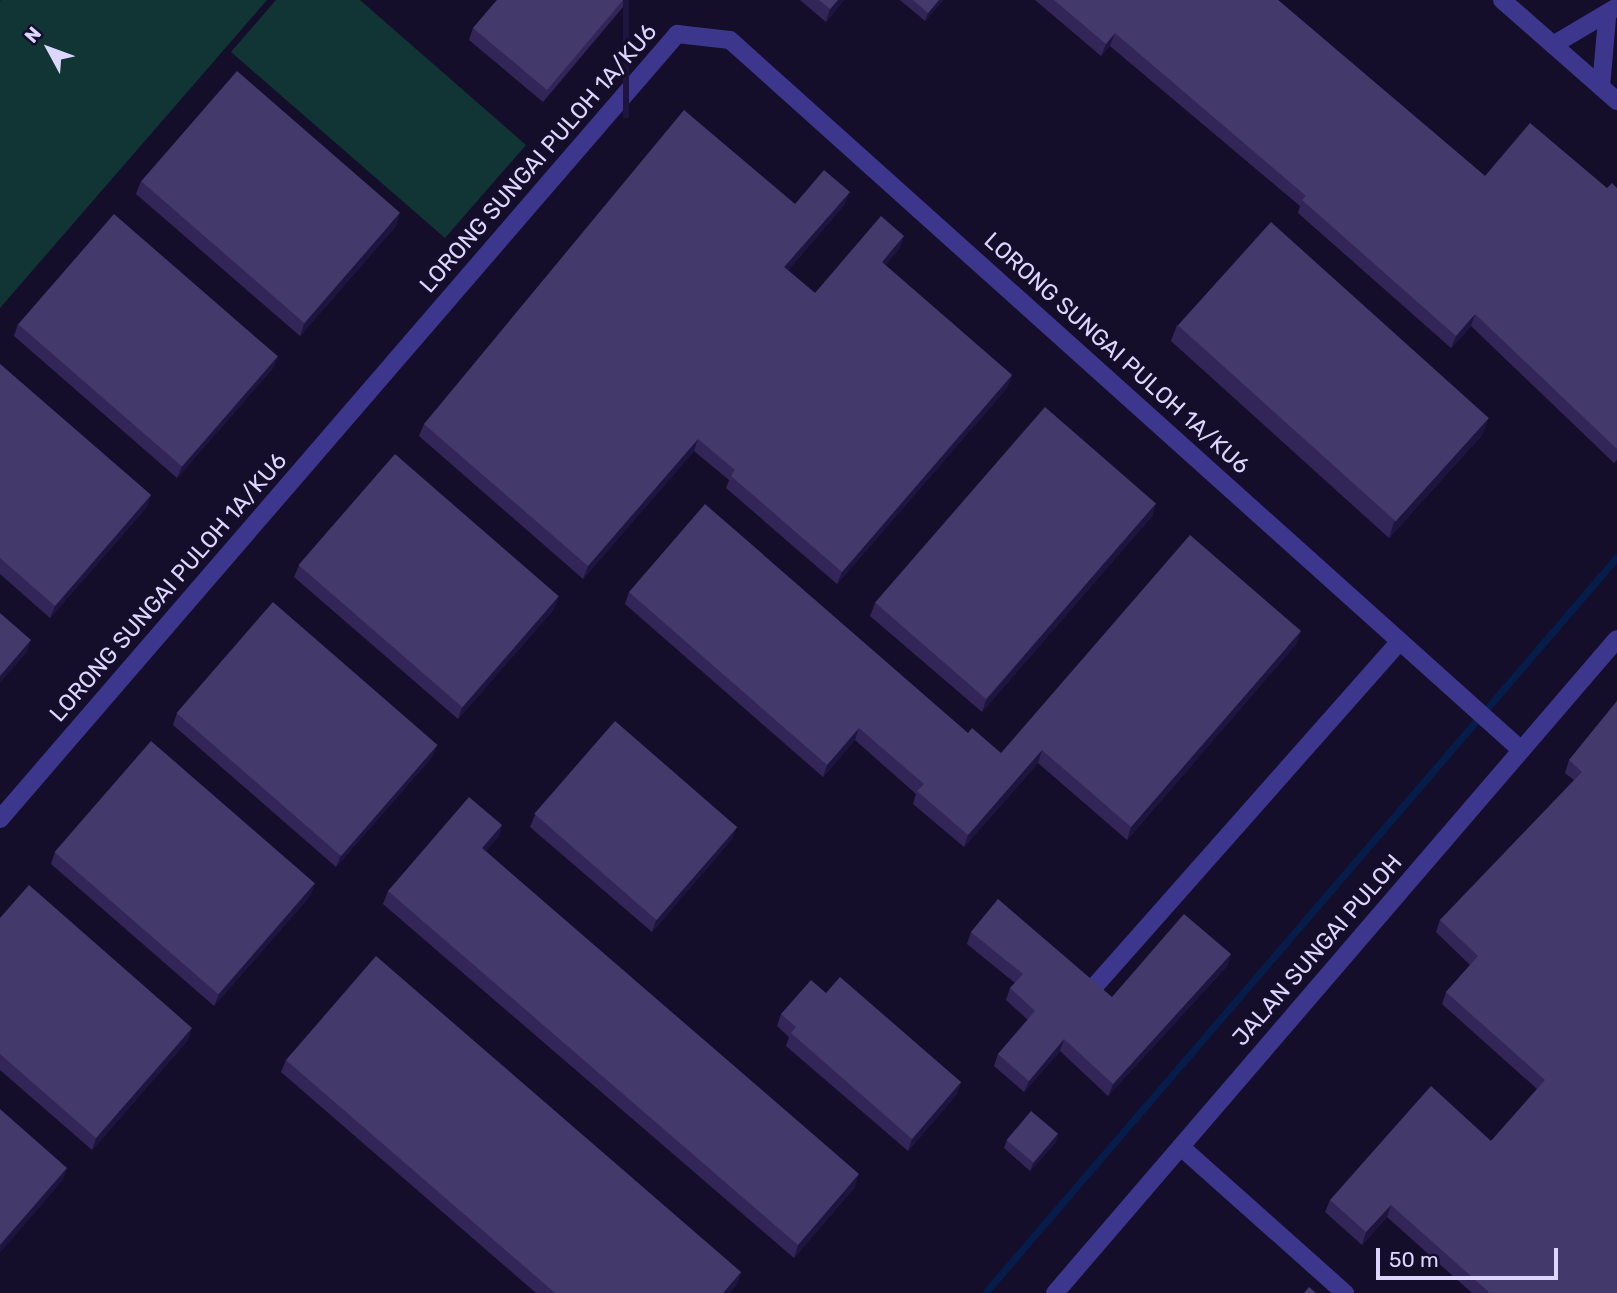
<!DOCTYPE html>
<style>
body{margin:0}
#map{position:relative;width:1617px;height:1293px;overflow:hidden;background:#140e2a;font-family:Rubik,sans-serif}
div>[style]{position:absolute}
.green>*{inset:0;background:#113534}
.stream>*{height:7px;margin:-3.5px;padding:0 3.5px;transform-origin:3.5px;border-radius:3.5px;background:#061d4b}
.minor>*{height:18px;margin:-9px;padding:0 9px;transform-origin:9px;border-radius:9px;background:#3c368d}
.tertiary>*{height:18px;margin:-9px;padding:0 9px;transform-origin:9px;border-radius:9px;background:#3c368d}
.wall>*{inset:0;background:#322659}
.shaded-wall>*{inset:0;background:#1e153f;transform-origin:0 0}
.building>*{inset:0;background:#44396b;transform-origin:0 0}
span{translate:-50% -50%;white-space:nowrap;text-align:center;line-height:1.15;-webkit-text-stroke:7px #140e2a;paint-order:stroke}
.street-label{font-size:23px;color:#ddd7ff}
.north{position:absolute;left:14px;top:14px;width:70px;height:70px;-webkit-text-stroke:5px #140e2a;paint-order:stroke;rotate:311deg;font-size:19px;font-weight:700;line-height:28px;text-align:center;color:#ddd7ff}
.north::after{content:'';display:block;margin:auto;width:24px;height:32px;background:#ddd7ff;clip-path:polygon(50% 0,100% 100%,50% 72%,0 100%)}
.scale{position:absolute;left:1376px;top:1248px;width:182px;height:32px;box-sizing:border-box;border:4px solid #ddd7ff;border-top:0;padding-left:9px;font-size:21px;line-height:24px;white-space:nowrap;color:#ddd7ff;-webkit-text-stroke:5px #140e2a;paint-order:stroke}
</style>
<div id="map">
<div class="green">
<div style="clip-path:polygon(1px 0,267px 0,0 308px,0 1px)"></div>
<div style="clip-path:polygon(276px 0,360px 0,526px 145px,445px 238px,231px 52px)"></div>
</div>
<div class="stream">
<div style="left:985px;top:1293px;width:970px;rotate:-49.35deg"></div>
</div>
<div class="minor">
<div style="left:1553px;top:45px;width:74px;rotate:-30.7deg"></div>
<div style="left:1601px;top:87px;width:69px;rotate:-85deg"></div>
<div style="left:0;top:819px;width:1037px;rotate:-49.22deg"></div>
<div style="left:677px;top:34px;width:53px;rotate:6.5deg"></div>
<div style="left:730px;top:40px;width:1063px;rotate:41.91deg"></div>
<div style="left:1094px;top:987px;width:460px;rotate:-48.5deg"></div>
<div style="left:1181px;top:1147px;width:220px;rotate:41.7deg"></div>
</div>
<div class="tertiary">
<div style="left:1502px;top:0;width:153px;rotate:41.3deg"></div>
<div style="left:1055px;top:1293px;width:862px;rotate:-49.33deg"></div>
</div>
<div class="wall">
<div style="clip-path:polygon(497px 0,629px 0,543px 102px,469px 40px,473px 28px)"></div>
<div style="clip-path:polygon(800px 0,844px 0,826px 22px)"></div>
<div style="clip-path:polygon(900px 0,943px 0,925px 21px)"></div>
<div style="clip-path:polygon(1035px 0,1278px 0,1485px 176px,1607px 188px,1617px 188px,1617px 460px,1614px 463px,1471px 326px,1451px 348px,1298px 213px,1300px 206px,1110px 46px,1101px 56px)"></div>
<div style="clip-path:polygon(141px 181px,396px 226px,300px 336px,136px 194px)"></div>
<div style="clip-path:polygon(795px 204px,845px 204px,788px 270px,815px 293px,900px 248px,885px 265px,1012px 375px,1007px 388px,837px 584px,726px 488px,729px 480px,694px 451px,583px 579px,419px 436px,424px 424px)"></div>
<div style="clip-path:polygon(18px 324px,278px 356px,273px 368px,177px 478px,14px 336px)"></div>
<div style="clip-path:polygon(1177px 325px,1488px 419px,1482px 435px,1389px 538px,1171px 341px)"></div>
<div style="clip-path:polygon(0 364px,151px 495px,146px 508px,50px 618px,0 574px)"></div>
<div style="clip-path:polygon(1156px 503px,1152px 516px,982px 712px,870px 616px,875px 603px)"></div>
<div style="clip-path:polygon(299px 565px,554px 609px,458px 719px,294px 577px)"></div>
<div style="clip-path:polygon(629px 592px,968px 733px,1001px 753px,1297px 643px,1127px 840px,1038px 763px,964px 847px,913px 804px,916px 794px,855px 740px,823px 777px,625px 604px)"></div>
<div style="clip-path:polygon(1617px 701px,1617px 1293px,1472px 1293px,1387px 1217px,1362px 1245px,1325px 1212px,1330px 1200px,1491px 1141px,1537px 1089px,1442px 1004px,1446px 992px,1470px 965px,1436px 932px,1440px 920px,1574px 780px,1565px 773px,1569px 760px)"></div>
<div style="clip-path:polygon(177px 713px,437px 745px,432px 757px,336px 867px,173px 725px)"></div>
<div style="clip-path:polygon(535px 815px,732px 839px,652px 932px,530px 827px)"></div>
<div style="clip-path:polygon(502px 825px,498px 837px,486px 851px,855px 1187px,794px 1258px,383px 904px,388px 891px)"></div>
<div style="clip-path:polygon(55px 852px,315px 883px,310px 896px,214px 1006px,51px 864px)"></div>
<div style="clip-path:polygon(0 918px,188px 1040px,92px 1150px,0 1070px)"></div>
<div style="clip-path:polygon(971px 932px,1112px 997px,1231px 954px,1227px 966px,1108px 1096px,1060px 1051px,1024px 1092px,994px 1066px,998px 1054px,1028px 1020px,1006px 1000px,1010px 988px,1015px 983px,967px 944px)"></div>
<div style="clip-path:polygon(826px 993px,961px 1082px,957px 1094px,908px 1151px,786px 1046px,789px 1037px,777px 1026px,781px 1014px)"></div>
<div style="clip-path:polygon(286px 1060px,741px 1272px,737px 1284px,729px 1293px,536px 1293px,281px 1072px)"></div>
<div style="clip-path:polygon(1058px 1134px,1055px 1143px,1030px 1171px,1004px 1148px,1007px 1140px)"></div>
</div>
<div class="shaded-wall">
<div style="left:623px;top:0;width:6px;height:118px"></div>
<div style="clip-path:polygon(838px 0,844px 0,826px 22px,830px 9px)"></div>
<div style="clip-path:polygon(939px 0,943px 0,925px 21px,928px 13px)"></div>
<div style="clip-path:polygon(1115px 33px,1110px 46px,1101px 56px,1106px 44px)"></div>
<div style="clip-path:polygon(850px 192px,845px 204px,780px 279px,784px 267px)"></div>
<div style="clip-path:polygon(400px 213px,396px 226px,300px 336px,304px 324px)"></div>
<div style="clip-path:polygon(904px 236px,900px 248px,877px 274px,882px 262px)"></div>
<div style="clip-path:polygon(1475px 314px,1471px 326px,1451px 348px,1456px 336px)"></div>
<div style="clip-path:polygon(278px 356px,273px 368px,177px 478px,182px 466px)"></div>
<div style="clip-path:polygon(1012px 375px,1007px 388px,837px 584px,842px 572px)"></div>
<div style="clip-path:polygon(1488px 419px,1482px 435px,1389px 538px,1394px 522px)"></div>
<div style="clip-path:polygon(698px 439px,694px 451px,583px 579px,588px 566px)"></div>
<div style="clip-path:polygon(151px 495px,146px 508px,50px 618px,55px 606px)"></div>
<div style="clip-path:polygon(1156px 503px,1152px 516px,982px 712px,986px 700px)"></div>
<div style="clip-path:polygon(559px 596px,554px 609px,458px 719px,462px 707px)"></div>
<div style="clip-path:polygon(1301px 631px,1297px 643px,1127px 840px,1131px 827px)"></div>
<div style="clip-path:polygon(31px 640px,27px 652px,0 683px,0 676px)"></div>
<div style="clip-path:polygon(859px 728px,855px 740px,823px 777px,827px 765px)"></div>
<div style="clip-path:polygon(437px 745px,432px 757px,336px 867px,341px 855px)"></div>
<div style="clip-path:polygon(1042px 750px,1038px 763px,964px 847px,968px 835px)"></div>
<div style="clip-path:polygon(502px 825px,498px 837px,478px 861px,482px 848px)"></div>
<div style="clip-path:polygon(737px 827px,732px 839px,652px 932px,656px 920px)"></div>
<div style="clip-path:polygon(315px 883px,310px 896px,214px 1006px,219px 994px)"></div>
<div style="clip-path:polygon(1231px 954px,1227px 966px,1108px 1096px,1113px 1084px)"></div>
<div style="clip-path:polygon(192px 1028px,188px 1040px,92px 1150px,96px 1138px)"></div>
<div style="clip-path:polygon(1064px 1039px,1060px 1051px,1024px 1092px,1029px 1081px)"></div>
<div style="clip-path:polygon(961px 1082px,957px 1094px,908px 1151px,912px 1139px)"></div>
<div style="clip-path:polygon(1058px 1134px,1055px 1143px,1030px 1171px,1033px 1163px)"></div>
<div style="clip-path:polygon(67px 1168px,63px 1180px,0 1253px,0 1245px)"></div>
<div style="clip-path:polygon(859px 1174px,855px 1187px,794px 1258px,798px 1245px)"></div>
<div style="clip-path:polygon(1391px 1205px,1387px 1217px,1362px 1245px,1366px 1232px)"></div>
<div style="clip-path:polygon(741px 1272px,737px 1284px,729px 1293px,723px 1293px)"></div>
</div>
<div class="building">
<div style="clip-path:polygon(497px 0,623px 0,547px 90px,473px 28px)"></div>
<div style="clip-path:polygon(819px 0,838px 0,830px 9px)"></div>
<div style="clip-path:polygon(913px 0,939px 0,928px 13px)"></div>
<div style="clip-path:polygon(1054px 0,1278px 0,1485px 176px,1530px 123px,1607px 188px,1612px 183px,1617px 188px,1617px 449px,1475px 314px,1456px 336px,1302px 200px,1306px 196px,1115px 33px,1106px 44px)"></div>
<div style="left:237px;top:71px;width:216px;height:146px;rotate:41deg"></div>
<div style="clip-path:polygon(684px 110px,795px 204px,824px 170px,850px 192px,784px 267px,815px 293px,881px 216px,904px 236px,882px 262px,1012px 375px,842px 572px,731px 476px,735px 470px,698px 439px,588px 566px,424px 424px)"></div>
<div style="left:114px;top:214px;width:217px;height:146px;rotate:41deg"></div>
<div style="left:1271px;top:222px;width:293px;height:139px;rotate:42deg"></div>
<div style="clip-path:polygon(0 364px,151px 495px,55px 606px,0 558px)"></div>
<div style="left:1045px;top:407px;width:147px;height:259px;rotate:41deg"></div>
<div style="left:395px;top:454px;width:217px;height:147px;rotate:41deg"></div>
<div style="clip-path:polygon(705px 504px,968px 733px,972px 728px,1001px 753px,1190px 535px,1301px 631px,1131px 827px,1042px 750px,968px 835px,917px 791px,924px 784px,859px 728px,827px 765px,629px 592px)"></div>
<div style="left:273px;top:602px;width:218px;height:147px;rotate:41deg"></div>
<div style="clip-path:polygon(0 613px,31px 640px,0 676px)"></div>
<div style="clip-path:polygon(1617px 701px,1617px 1293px,1490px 1293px,1391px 1205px,1366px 1232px,1330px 1200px,1431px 1086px,1491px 1141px,1545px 1080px,1446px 992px,1478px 956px,1440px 920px,1582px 772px,1569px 760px)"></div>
<div style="left:615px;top:721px;width:162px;height:123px;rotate:41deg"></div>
<div style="left:151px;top:741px;width:217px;height:147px;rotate:41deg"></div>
<div style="clip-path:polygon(469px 797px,502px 825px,482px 848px,859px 1174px,798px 1245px,388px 891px)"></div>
<div style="clip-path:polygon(29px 885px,192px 1028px,96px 1138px,0 1054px,0 918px)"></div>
<div style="clip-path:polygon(998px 899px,1112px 997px,1184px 914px,1231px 954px,1113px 1084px,1064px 1039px,1029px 1081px,998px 1054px,1035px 1011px,1010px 988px,1023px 974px,971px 932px)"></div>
<div style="clip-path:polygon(376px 956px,741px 1272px,723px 1293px,555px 1293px,286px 1060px)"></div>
<div style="clip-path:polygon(840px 977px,961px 1082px,912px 1139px,791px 1033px,796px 1027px,781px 1014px,811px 980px,826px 993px)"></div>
<div style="clip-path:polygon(0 1109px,67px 1168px,0 1245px)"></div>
<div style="left:1031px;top:1111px;width:35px;height:38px;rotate:40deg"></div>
<div style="clip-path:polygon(1309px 1287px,1316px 1293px,1304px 1293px)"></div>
</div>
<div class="street-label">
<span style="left:538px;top:158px;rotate:-49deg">LORONG SUNGAI PULOH 1A/KU6</span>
<span style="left:1117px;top:353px;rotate:42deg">LORONG SUNGAI PULOH 1A/KU6</span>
<span style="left:168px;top:587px;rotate:-49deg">LORONG SUNGAI PULOH 1A/KU6</span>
<span style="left:1317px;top:950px;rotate:-49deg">JALAN SUNGAI PULOH</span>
</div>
<div class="north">N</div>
<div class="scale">50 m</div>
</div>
